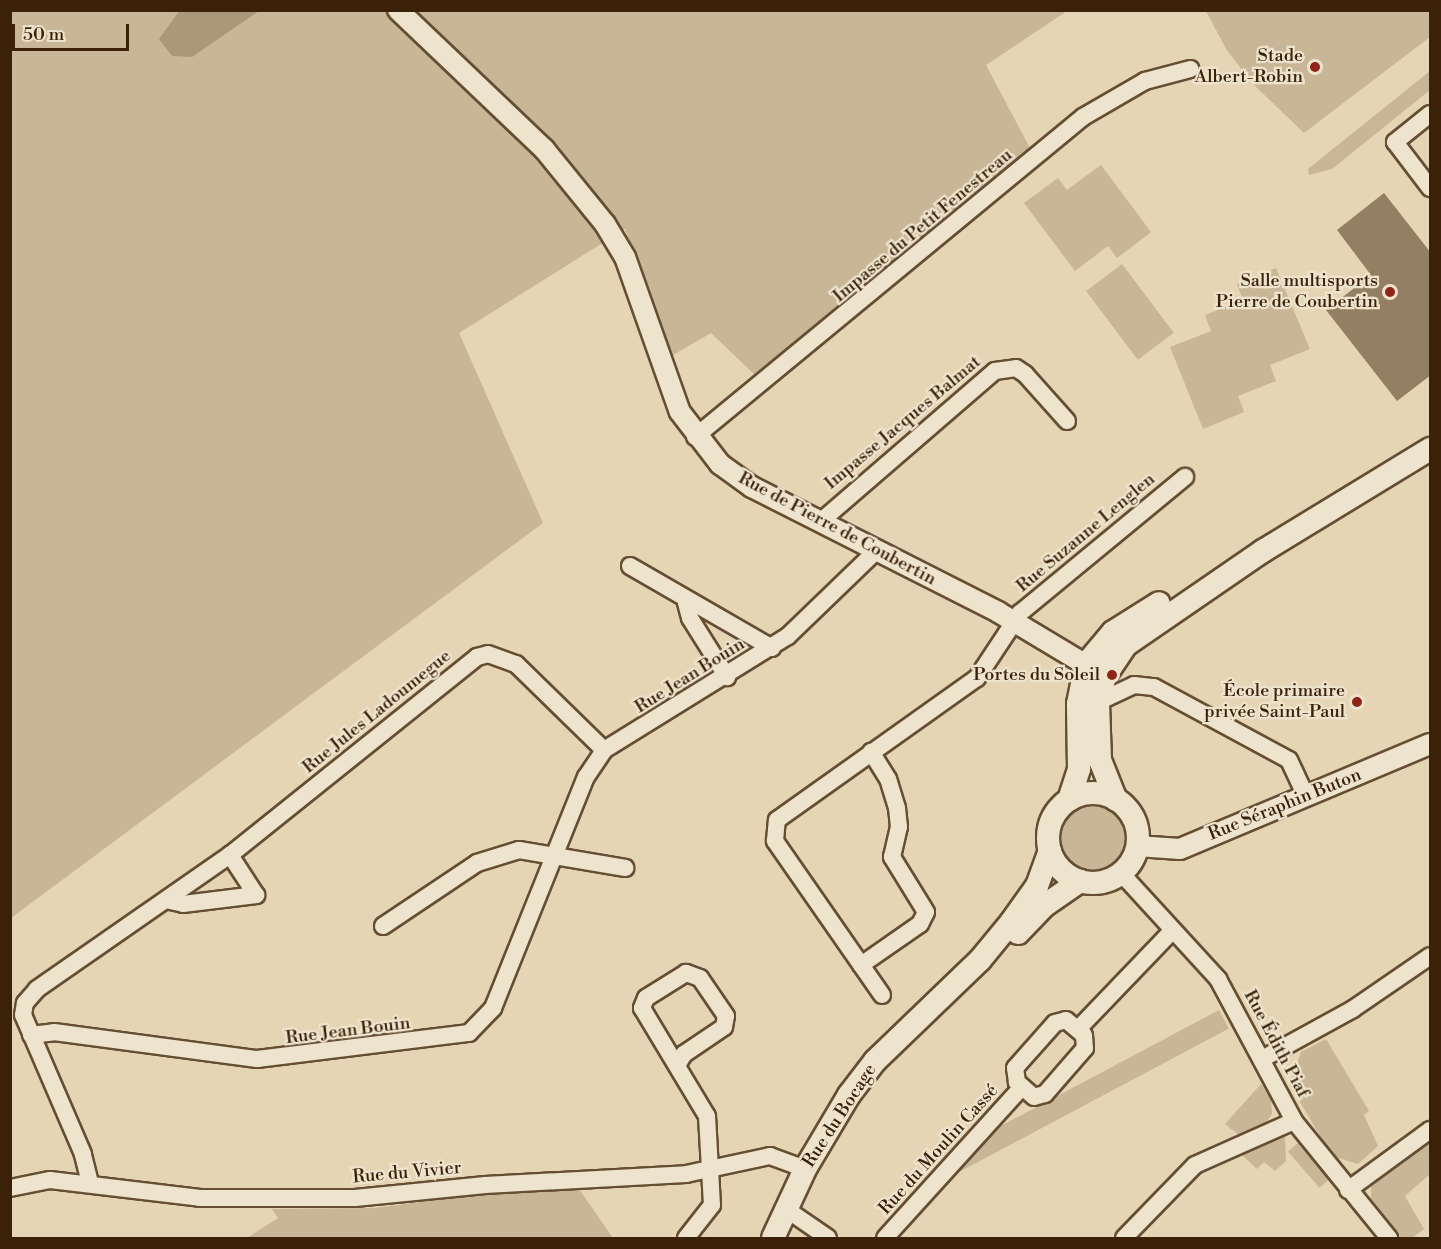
<!DOCTYPE html>
<meta charset="utf-8">
<style>
body{margin:0}
#map{position:relative;width:1441px;height:1249px;overflow:hidden;background:#e5d5b4;font-family:"Libre Bodoni",serif}
div>[style]{position:absolute}
.green>*{inset:0;background:#c8b697;transform-origin:0 0}
.round{border-radius:50%}
.water>*{inset:0;background:#ab9879}
.building>*{inset:0;background:#937f61}
.roads{filter:drop-shadow(2px 0 #654e32) drop-shadow(-2px 0 #654e32) drop-shadow(0 2px #654e32) drop-shadow(0 -2px #654e32)}
.minor>*{height:16px;margin:-8px;padding:0 8px;transform-origin:8px;border-radius:8px;background:#eee4ce}
.tertiary>*{height:20px;margin:-10px;padding:0 10px;transform-origin:10px;border-radius:10px;background:#eee4ce}
.secondary>*{height:22px;margin:-11px;padding:0 11px;transform-origin:11px;border-radius:11px;background:#eee4ce}
.secondary>.ring{margin:-11px;padding:0;box-sizing:content-box;background:none;border:22px solid #eee4ce;border-radius:50%}
.dots>*{width:16px;height:16px;translate:-50% -50%;box-sizing:border-box;border:3px solid #eee4ce;border-radius:50%}
span{translate:-50% -50%;white-space:nowrap;text-align:center;line-height:1.15;-webkit-text-stroke:4.5px #eee4ce;paint-order:stroke}
.poi-label{font-size:18px;color:#3a2107}
.right{translate:-100% -50%;text-align:right}
.street-label{font-size:18px;color:#3a2107}
.frame{position:absolute;inset:0;border:12px solid #3a2107;pointer-events:none}
.scale{position:absolute;left:12px;top:24px;width:117px;height:27px;box-sizing:border-box;border:3px solid #3a2107;border-top:0;padding-left:8px;font-size:18px;line-height:21px;white-space:nowrap;color:#3a2107;-webkit-text-stroke:4px #eee4ce;paint-order:stroke}
</style>
<div id="map">
<div class="green">
<div style="clip-path:polygon(11px 11px,1067px 11px,986px 65px,1032px 152px,756px 376px,711px 333px,673px 355px,625px 229px,459px 333px,543px 523px,11px 918px)"></div>
<div style="clip-path:polygon(1206px 11px,1430px 11px,1430px 37px,1304px 133px,1253px 84px,1226px 49px)"></div>
<div style="clip-path:polygon(1430px 71px,1430px 90px,1332px 169px,1309px 175px,1308px 169px)"></div>
<div style="clip-path:polygon(1101px 165px,1151px 232px,1117px 258px,1108px 246px,1075px 271px,1024px 203px,1058px 178px,1067px 190px)"></div>
<div style="left:1122px;top:264px;width:86px;height:45px;rotate:53deg"></div>
<div style="clip-path:polygon(1276px 268px,1310px 349px,1270px 365px,1276px 381px,1238px 396px,1244px 412px,1203px 429px,1170px 347px,1211px 331px,1205px 315px,1243px 300px,1237px 284px)"></div>
<div class="round" style="left:1056px;top:801px;width:72px;height:72px"></div>
<div style="left:1219px;top:1010px;width:21px;height:311px;rotate:62deg"></div>
<div style="clip-path:polygon(1326px 1039px,1369px 1111px,1364px 1115px,1378px 1146px,1358px 1164px,1332px 1156px,1290px 1085px,1301px 1052px)"></div>
<div style="clip-path:polygon(1261px 1084px,1271px 1099px,1272px 1114px,1265px 1124px,1239px 1135px,1225px 1124px)"></div>
<div style="clip-path:polygon(1285px 1136px,1286px 1161px,1275px 1171px,1264px 1162px,1257px 1169px,1240px 1153px)"></div>
<div style="clip-path:polygon(1430px 1139px,1430px 1174px,1405px 1196px,1424px 1229px,1412px 1238px,1401px 1238px,1371px 1198px,1371px 1187px,1386px 1170px)"></div>
<div style="left:1300px;top:1141px;width:48px;height:16px;rotate:49deg"></div>
<div style="clip-path:polygon(579px 1189px,613px 1238px,247px 1238px,278px 1218px,272px 1209px,375px 1208px,497px 1192px)"></div>
</div>
<div class="water">
<div style="clip-path:polygon(180px 10px,259px 10px,259px 11px,192px 57px,172px 56px,159px 39px)"></div>
</div>
<div class="building">
<div style="clip-path:polygon(1384px 193px,1431px 253px,1431px 375px,1397px 401px,1326px 310px,1371px 275px,1337px 230px)"></div>
</div>
<div class="roads">
<div class="minor">
<div style="left:1430px;top:114px;width:45px;rotate:141.3deg"></div>
<div style="left:1395px;top:142px;width:58px;rotate:52.7deg"></div>
<div style="left:695px;top:437px;width:503px;rotate:-39.51deg"></div>
<div style="left:1083px;top:117px;width:72px;rotate:-30.1deg"></div>
<div style="left:1145px;top:81px;width:47px;rotate:-14.9deg"></div>
<div style="left:820px;top:522px;width:231px;rotate:-40.8deg"></div>
<div style="left:995px;top:371px;width:21px;rotate:-8deg"></div>
<div style="left:1016px;top:368px;width:11px;rotate:34deg"></div>
<div style="left:1025px;top:374px;width:63px;rotate:48.2deg"></div>
<div style="left:630px;top:566px;width:164px;rotate:30deg"></div>
<div style="left:686px;top:603px;width:16px;rotate:75deg"></div>
<div style="left:690px;top:618px;width:70px;rotate:57.9deg"></div>
<div style="left:1098px;top:702px;width:40px;rotate:-25deg"></div>
<div style="left:1134px;top:685px;width:20px;rotate:6deg"></div>
<div style="left:1154px;top:687px;width:153px;rotate:28.4deg"></div>
<div style="left:1289px;top:760px;width:40px;rotate:65deg"></div>
<div style="left:1121px;top:873px;width:144px;rotate:47.5deg"></div>
<div style="left:1218px;top:979px;width:161px;rotate:61.8deg"></div>
<div style="left:1294px;top:1121px;width:151px;rotate:50.9deg"></div>
<div style="left:166px;top:900px;width:17px;rotate:13deg"></div>
<div style="left:183px;top:904px;width:74px;rotate:-7deg"></div>
<div style="left:256px;top:895px;width:48px;rotate:-123deg"></div>
<div style="left:383px;top:926px;width:113px;rotate:-33.8deg"></div>
<div style="left:477px;top:863px;width:44px;rotate:-17.2deg"></div>
<div style="left:519px;top:850px;width:108px;rotate:9.6deg"></div>
<div style="left:861px;top:965px;width:72px;rotate:-34.8deg"></div>
<div style="left:920px;top:924px;width:13px;rotate:-63deg"></div>
<div style="left:926px;top:912px;width:65px;rotate:-121.7deg"></div>
<div style="left:892px;top:857px;width:31px;rotate:-77deg"></div>
<div style="left:899px;top:827px;width:19px;rotate:-96deg"></div>
<div style="left:897px;top:808px;width:30px;rotate:-107deg"></div>
<div style="left:888px;top:779px;width:32px;rotate:-122deg"></div>
<div style="left:882px;top:995px;width:188px;rotate:-124.8deg"></div>
<div style="left:775px;top:841px;width:21px;rotate:-85deg"></div>
<div style="left:777px;top:820px;width:245px;rotate:-35.4deg"></div>
<div style="left:977px;top:678px;width:78px;rotate:-56.5deg"></div>
<div style="left:1020px;top:613px;width:214px;rotate:-39.5deg"></div>
<div style="left:1066px;top:1020px;width:23px;rotate:40deg"></div>
<div style="left:1084px;top:1035px;width:13px;rotate:86deg"></div>
<div style="left:1085px;top:1048px;width:61px;rotate:131deg"></div>
<div style="left:1045px;top:1094px;width:11px;rotate:165deg"></div>
<div style="left:1034px;top:1097px;width:23px;rotate:-139deg"></div>
<div style="left:1017px;top:1082px;width:14px;rotate:-98deg"></div>
<div style="left:1015px;top:1068px;width:60px;rotate:-48.4deg"></div>
<div style="left:1055px;top:1023px;width:11px;rotate:-15deg"></div>
<div style="left:1078px;top:1029px;width:136px;rotate:-46.2deg"></div>
<div style="left:31px;top:1035px;width:23px;rotate:-7deg"></div>
<div style="left:54px;top:1032px;width:205px;rotate:7.6deg"></div>
<div style="left:257px;top:1059px;width:214px;rotate:-7deg"></div>
<div style="left:469px;top:1033px;width:35px;rotate:-46deg"></div>
<div style="left:493px;top:1008px;width:249px;rotate:-68.1deg"></div>
<div style="left:586px;top:777px;width:32px;rotate:-56deg"></div>
<div style="left:604px;top:750px;width:216px;rotate:-31.8deg"></div>
<div style="left:788px;top:636px;width:122px;rotate:-44deg"></div>
<div style="left:1262px;top:1059px;width:104px;rotate:-28.8deg"></div>
<div style="left:1353px;top:1009px;width:93px;rotate:-34.5deg"></div>
<div style="left:678px;top:1064px;width:12px;rotate:-59deg"></div>
<div style="left:684px;top:1054px;width:48px;rotate:-34deg"></div>
<div style="left:724px;top:1027px;width:11px;rotate:-80deg"></div>
<div style="left:726px;top:1016px;width:46px;rotate:-124.4deg"></div>
<div style="left:700px;top:978px;width:15px;rotate:-160deg"></div>
<div style="left:686px;top:973px;width:47px;rotate:148deg"></div>
<div style="left:646px;top:998px;width:11px;rotate:112deg"></div>
<div style="left:642px;top:1008px;width:126px;rotate:59deg"></div>
<div style="left:707px;top:1116px;width:89px;rotate:86.8deg"></div>
<div style="left:712px;top:1205px;width:42px;rotate:128.2deg"></div>
<div style="left:90px;top:1183px;width:30px;rotate:-104deg"></div>
<div style="left:83px;top:1154px;width:151px;rotate:-113.3deg"></div>
<div style="left:23px;top:1015px;width:12px;rotate:-81deg"></div>
<div style="left:25px;top:1003px;width:18px;rotate:-49deg"></div>
<div style="left:37px;top:989px;width:235px;rotate:-34.8deg"></div>
<div style="left:230px;top:855px;width:317px;rotate:-38.7deg"></div>
<div style="left:477px;top:657px;width:11px;rotate:-15deg"></div>
<div style="left:488px;top:654px;width:30px;rotate:20deg"></div>
<div style="left:516px;top:664px;width:123px;rotate:44.3deg"></div>
<div style="left:10px;top:1188px;width:41px;rotate:-11.3deg"></div>
<div style="left:50px;top:1180px;width:151px;rotate:6.8deg"></div>
<div style="left:200px;top:1198px;width:155px"></div>
<div style="left:355px;top:1198px;width:131px;rotate:-5.7deg"></div>
<div style="left:485px;top:1185px;width:201px;rotate:-3.1deg"></div>
<div style="left:686px;top:1174px;width:86px;rotate:-12.1deg"></div>
<div style="left:770px;top:1156px;width:37px;rotate:20deg"></div>
<div style="left:1348px;top:1190px;width:102px;rotate:-36.2deg"></div>
<div style="left:786px;top:1209px;width:51px;rotate:34.6deg"></div>
<div style="left:885px;top:1238px;width:204px;rotate:-47.8deg"></div>
<div style="left:1124px;top:1238px;width:102px;rotate:-45.8deg"></div>
<div style="left:1195px;top:1165px;width:108px;rotate:-24deg"></div>
</div>
<div class="tertiary">
<div style="left:398px;top:10px;width:202px;rotate:43.6deg"></div>
<div style="left:544px;top:149px;width:97px;rotate:50.9deg"></div>
<div style="left:605px;top:224px;width:39px;rotate:59deg"></div>
<div style="left:625px;top:257px;width:164px;rotate:70.5deg"></div>
<div style="left:680px;top:412px;width:66px;rotate:52.4deg"></div>
<div style="left:720px;top:464px;width:39px;rotate:36deg"></div>
<div style="left:752px;top:487px;width:276px;rotate:26.9deg"></div>
<div style="left:998px;top:612px;width:117px;rotate:31deg"></div>
<div style="left:1137px;top:846px;width:43px;rotate:4deg"></div>
<div style="left:1180px;top:849px;width:271px;rotate:-22.8deg"></div>
</div>
<div class="secondary">
<div class="ring" style="left:1048px;top:793px;width:68px;height:68px"></div>
<div style="left:1069px;top:800px;width:33px;rotate:-72deg"></div>
<div style="left:1079px;top:769px;width:65px;rotate:-90.9deg"></div>
<div style="left:1078px;top:704px;width:41px;rotate:-78.7deg"></div>
<div style="left:1086px;top:664px;width:42px;rotate:-49.8deg"></div>
<div style="left:1113px;top:632px;width:54px;rotate:-32.2deg"></div>
<div style="left:1116px;top:800px;width:43px;rotate:-111.8deg"></div>
<div style="left:1100px;top:760px;width:58px;rotate:-92deg"></div>
<div style="left:1098px;top:702px;width:27px;rotate:-75deg"></div>
<div style="left:1105px;top:676px;width:37px;rotate:-56deg"></div>
<div style="left:1126px;top:645px;width:166px;rotate:-34.5deg"></div>
<div style="left:1263px;top:551px;width:196px;rotate:-31.4deg"></div>
<div style="left:1018px;top:933px;width:37px;rotate:-46deg"></div>
<div style="left:1044px;top:906px;width:44px;rotate:-34.8deg"></div>
<div style="left:773px;top:1238px;width:76px;rotate:-65.1deg"></div>
<div style="left:805px;top:1169px;width:86px;rotate:-59.3deg"></div>
<div style="left:849px;top:1095px;width:43px;rotate:-52.6deg"></div>
<div style="left:875px;top:1061px;width:146px;rotate:-43.9deg"></div>
<div style="left:980px;top:960px;width:50px;rotate:-50.6deg"></div>
<div style="left:1012px;top:921px;width:43px;rotate:-54.5deg"></div>
<div style="left:1037px;top:886px;width:38px;rotate:-70deg"></div>
</div>
</div>
<div class="dots">
<div style="left:1315px;top:67px;background:#8f2418"></div>
<div style="left:1390px;top:292px;background:#8f2418"></div>
<div style="left:1112px;top:675px;background:#8f2418"></div>
<div style="left:1357px;top:702px;background:#8f2418"></div>
</div>
<div class="poi-label">
<span class="right" style="left:1303px;top:67px">Stade<br>Albert-Robin</span>
<span class="right" style="left:1378px;top:292px">Salle multisports<br>Pierre de Coubertin</span>
<span class="right" style="left:1100px;top:675px">Portes du Soleil</span>
<span class="right" style="left:1345px;top:702px">École primaire<br>privée Saint-Paul</span>
</div>
<div class="street-label">
<span style="left:923px;top:226px;rotate:-40deg">Impasse du Petit Fenestreau</span>
<span style="left:903px;top:423px;rotate:-40deg">Impasse Jacques Balmat</span>
<span style="left:837px;top:529px;rotate:28deg">Rue de Pierre de Coubertin</span>
<span style="left:1086px;top:533px;rotate:-40deg">Rue Suzanne Lenglen</span>
<span style="left:690px;top:676px;rotate:-32deg">Rue Jean Bouin</span>
<span style="left:377px;top:712px;rotate:-39deg">Rue Jules Ladoumegue</span>
<span style="left:1285px;top:805px;rotate:-22deg">Rue Séraphin Buton</span>
<span style="left:348px;top:1031px;rotate:-7deg">Rue Jean Bouin</span>
<span style="left:1276px;top:1044px;rotate:62deg">Rue Édith Piaf</span>
<span style="left:840px;top:1116px;rotate:-57deg">Rue du Bocage</span>
<span style="left:939px;top:1150px;rotate:-48deg">Rue du Moulin Cassé</span>
<span style="left:407px;top:1173px;rotate:-5deg">Rue du Vivier</span>
</div>
<div class="frame"></div>
<div class="scale">50 m</div>
</div>
